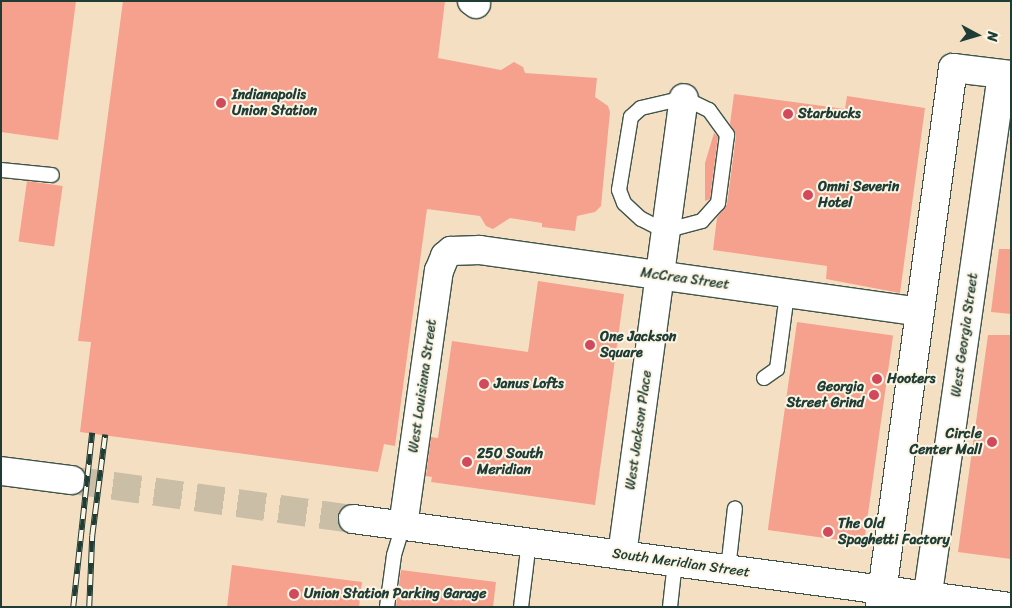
<!DOCTYPE html>
<style>
body{margin:0}
#map{position:relative;width:1012px;height:608px;overflow:hidden;background:#f5dfc3;font-family:Sriracha,sans-serif}
div>[style]{position:absolute}
.building>*{inset:0;background:#f5a18d;transform-origin:0 0}
.secondary-tunnel>*{height:28px;margin-top:-14px;transform-origin:0;background:repeating-linear-gradient(90deg,#cabfa6 0 28px,transparent 0 42px)}
.roads{filter:drop-shadow(1px 0 #3f5549) drop-shadow(-1px 0 #3f5549) drop-shadow(0 1px #3f5549) drop-shadow(0 -1px #3f5549)}
.lane>*{height:14px;margin:-7px;padding:0 7px;transform-origin:7px;border-radius:7px;background:#fff}
.street>*{height:28px;margin:-14px;padding:0 14px;transform-origin:14px;border-radius:14px;background:#fff}
.secondary>*{height:28px;margin:-14px;padding:0 14px;transform-origin:14px;border-radius:14px;background:#fff}
.rail>*{height:5.5px;margin-top:-2.75px;transform-origin:0;background:repeating-linear-gradient(90deg,#fcf5e5 0 11px,#1f3d34 0 22px);box-sizing:border-box;border-block:1px solid #1f3d34}
.dots>*{width:14px;height:14px;translate:-50% -50%;box-sizing:border-box;border:2px solid #fcf5e5;border-radius:50%}
span{translate:-50% -50%;white-space:nowrap;text-align:center;line-height:1.15;-webkit-text-stroke:4px #fcf5e5;paint-order:stroke}
.poi-label{font-size:14px;color:#1f3d34;font-weight:700}
.left{translate:0 -50%;text-align:left}
.right{translate:-100% -50%;text-align:right}
.street-label{font-size:14px;color:#1f3d34}
.frame{position:absolute;inset:0;border:2px solid #1f3d34;pointer-events:none}
.north{position:absolute;left:952px;top:10px;width:50px;height:50px;-webkit-text-stroke:4px #fcf5e5;paint-order:stroke;rotate:96deg;font-size:14px;font-weight:700;line-height:20px;text-align:center;color:#1f3d34}
.north::after{content:'';display:block;margin:auto;width:18px;height:22px;background:#1f3d34;clip-path:polygon(50% 0,100% 100%,50% 72%,0 100%)}
</style>
<div id="map">
<div class="building">
<div style="clip-path:polygon(1px 1px,76px 1px,58px 140px,1px 132px)"></div>
<div style="clip-path:polygon(123px 1px,445px 1px,438px 58px,501px 70px,514px 62px,523px 67px,525px 73px,597px 78px,595px 97px,608px 106px,610px 112px,601px 206px,595px 212px,577px 216px,575px 231px,542px 227px,542px 223px,510px 218px,493px 229px,486px 226px,480px 216px,427px 209px,395px 446px,384px 444px,378px 472px,80px 432px,91px 342px,78px 341px)"></div>
<div style="clip-path:polygon(734px 94px,845px 109px,847px 96px,925px 108px,900px 293px,826px 279px,827px 266px,713px 250px,717px 218px,727px 204px,736px 136px,730px 124px)"></div>
<div style="clip-path:polygon(714px 133px,718px 137px,710px 199px,705px 201px,705px 163px)"></div>
<div style="left:27px;top:181px;width:36px;height:61px;rotate:8deg"></div>
<div style="clip-path:polygon(999px 249px,1011px 249px,1011px 314px,991px 312px)"></div>
<div style="clip-path:polygon(538px 281px,624px 294px,595px 505px,431px 482px,432px 477px,426px 476px,431px 437px,438px 438px,452px 341px,528px 352px)"></div>
<div style="left:797px;top:322px;width:97px;height:210px;rotate:8deg"></div>
<div style="clip-path:polygon(988px 335px,1011px 335px,1011px 559px,958px 552px)"></div>
<div style="clip-path:polygon(232px 565px,362px 582px,359px 607px,227px 607px)"></div>
<div style="clip-path:polygon(401px 570px,496px 582px,493px 607px,396px 607px)"></div>
</div>
<div class="secondary-tunnel">
<div style="left:71px;top:480px;width:285px;rotate:7.9deg"></div>
</div>
<div class="roads">
<div class="lane">
<div style="left:684px;top:98px;width:28px;rotate:26deg"></div>
<div style="left:709px;top:110px;width:31px;rotate:54deg"></div>
<div style="left:727px;top:135px;width:69px;rotate:97.5deg"></div>
<div style="left:718px;top:203px;width:24px;rotate:132deg"></div>
<div style="left:702px;top:221px;width:38px;rotate:165deg"></div>
<div style="left:665px;top:231px;width:27px;rotate:-153deg"></div>
<div style="left:641px;top:219px;width:23px;rotate:-137deg"></div>
<div style="left:624px;top:203px;width:14px;rotate:-111deg"></div>
<div style="left:619px;top:190px;width:74px;rotate:-80.7deg"></div>
<div style="left:631px;top:117px;width:13px;rotate:-42deg"></div>
<div style="left:641px;top:108px;width:44px;rotate:-13.1deg"></div>
<div style="left:1px;top:170px;width:51px;rotate:5.6deg"></div>
<div style="left:764px;top:378px;width:16px;rotate:-35deg"></div>
<div style="left:777px;top:369px;width:76px;rotate:-82.4deg"></div>
<div style="left:728px;top:569px;width:61px;rotate:-83.5deg"></div>
<div style="left:387px;top:607px;width:52px;rotate:-82.3deg"></div>
<div style="left:394px;top:555px;width:30px;rotate:-73deg"></div>
<div style="left:521px;top:607px;width:65px;rotate:-83deg"></div>
<div style="left:670px;top:607px;width:45px;rotate:-83.7deg"></div>
</div>
<div class="street">
<div style="left:403px;top:526px;width:258px;rotate:-82deg"></div>
<div style="left:439px;top:271px;width:16px;rotate:-68deg"></div>
<div style="left:445px;top:256px;width:8px;rotate:-40deg"></div>
<div style="left:451px;top:251px;width:29px;rotate:-2deg"></div>
<div style="left:480px;top:250px;width:444px;rotate:8deg"></div>
<div style="left:622px;top:555px;width:461px;rotate:-82.3deg"></div>
</div>
<div class="secondary">
<div style="left:472px;top:1px;width:5px;rotate:37deg"></div>
<div style="left:1px;top:471px;width:71px;rotate:7.3deg"></div>
<div style="left:353px;top:519px;width:663px;rotate:7.63deg"></div>
<div style="left:880px;top:607px;width:544px;rotate:-82.29deg"></div>
<div style="left:953px;top:68px;width:58px;rotate:6.9deg"></div>
<div style="left:926px;top:607px;width:538px;rotate:-81.88deg"></div>
</div>
</div>
<div class="rail">
<div style="left:73px;top:607px;width:175px;rotate:-83.8deg"></div>
<div style="left:89px;top:607px;width:71px;rotate:-87.6deg"></div>
<div style="left:92px;top:536px;width:102px;rotate:-82.7deg"></div>
</div>
<div class="dots">
<div style="left:221px;top:103px;background:#d1495b"></div>
<div style="left:788px;top:114px;background:#d1495b"></div>
<div style="left:808px;top:195px;background:#d1495b"></div>
<div style="left:590px;top:345px;background:#d1495b"></div>
<div style="left:877px;top:379px;background:#d1495b"></div>
<div style="left:484px;top:384px;background:#d1495b"></div>
<div style="left:874px;top:395px;background:#d1495b"></div>
<div style="left:992px;top:442px;background:#d1495b"></div>
<div style="left:467px;top:462px;background:#d1495b"></div>
<div style="left:828px;top:532px;background:#d1495b"></div>
<div style="left:294px;top:594px;background:#d1495b"></div>
</div>
<div class="poi-label">
<span class="left" style="left:232px;top:103px">Indianapolis<br>Union Station</span>
<span class="left" style="left:798px;top:114px">Starbucks</span>
<span class="left" style="left:818px;top:195px">Omni Severin<br>Hotel</span>
<span class="left" style="left:600px;top:345px">One Jackson<br>Square</span>
<span class="left" style="left:887px;top:379px">Hooters</span>
<span class="left" style="left:494px;top:384px">Janus Lofts</span>
<span class="right" style="left:864px;top:395px">Georgia<br>Street Grind</span>
<span class="right" style="left:982px;top:442px">Circle<br>Center Mall</span>
<span class="left" style="left:477px;top:462px">250 South<br>Meridian</span>
<span class="left" style="left:838px;top:532px">The Old<br>Spaghetti Factory</span>
<span class="left" style="left:304px;top:594px">Union Station Parking Garage</span>
</div>
<div class="street-label">
<span style="left:685px;top:279px;rotate:8deg">McCrea Street</span>
<span style="left:965px;top:335px;rotate:-82deg">West Georgia Street</span>
<span style="left:423px;top:386px;rotate:-82deg">West Louisiana Street</span>
<span style="left:639px;top:430px;rotate:-82deg">West Jackson Place</span>
<span style="left:681px;top:563px;rotate:8deg">South Meridian Street</span>
</div>
<div class="frame"></div>
<div class="north">N</div>
</div>
